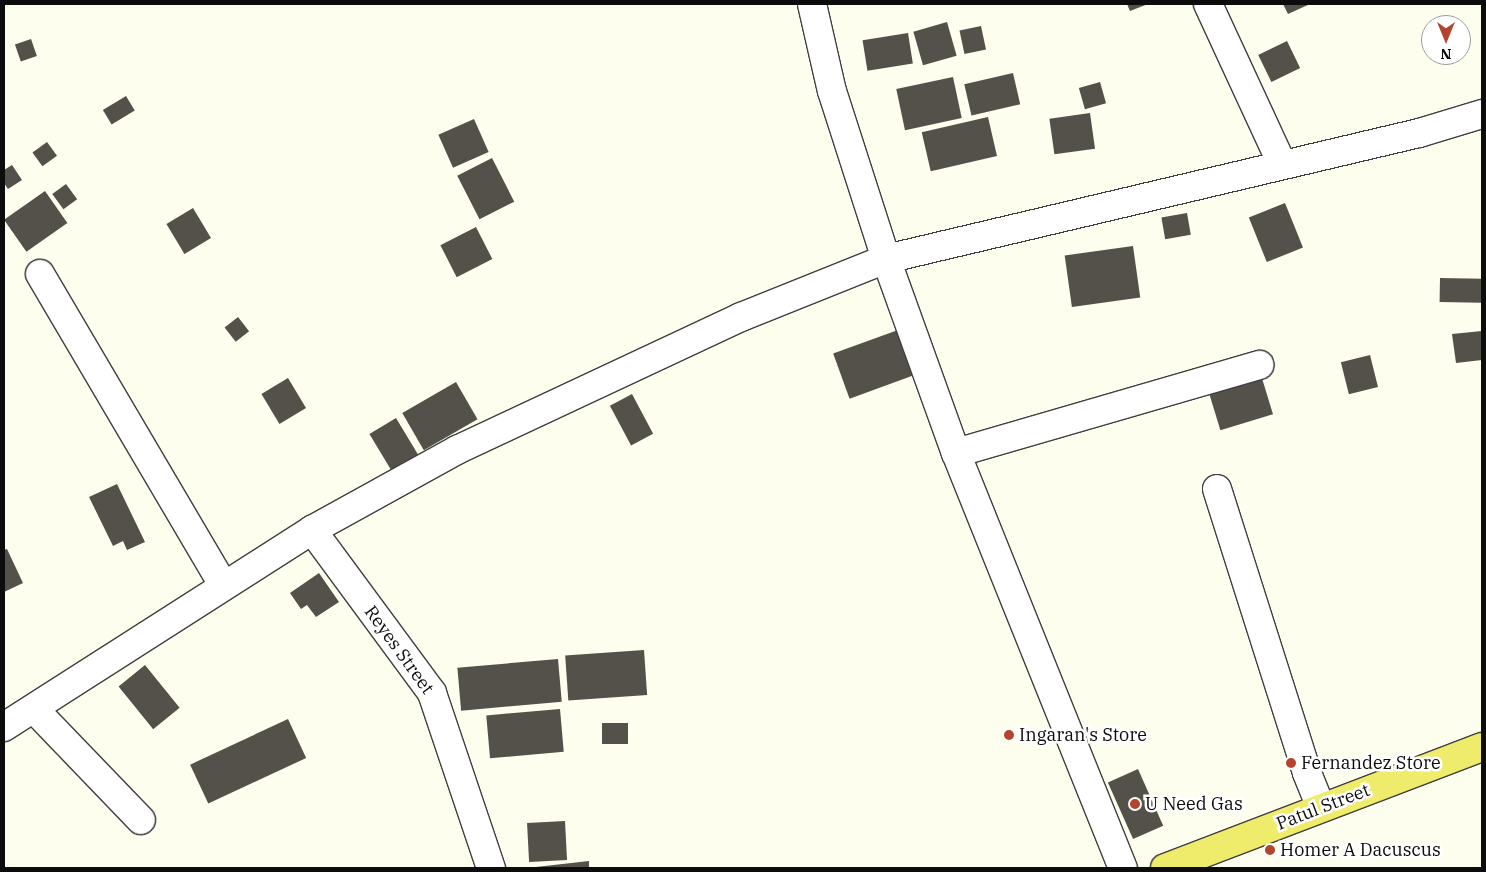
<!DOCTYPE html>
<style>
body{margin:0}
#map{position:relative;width:1486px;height:872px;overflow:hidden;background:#fdfeed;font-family:"IBM Plex Serif",serif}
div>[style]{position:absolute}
.building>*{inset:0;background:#54504a;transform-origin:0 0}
.roads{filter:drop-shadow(1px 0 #3f3f3f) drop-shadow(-1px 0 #3f3f3f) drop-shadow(0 1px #3f3f3f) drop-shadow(0 -1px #3f3f3f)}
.minor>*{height:28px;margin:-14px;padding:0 14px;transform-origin:14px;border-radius:14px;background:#fff}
.major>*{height:28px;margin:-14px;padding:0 14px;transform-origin:14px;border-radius:14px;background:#efec6c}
.dots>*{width:14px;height:14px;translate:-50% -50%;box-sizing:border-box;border:2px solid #fff;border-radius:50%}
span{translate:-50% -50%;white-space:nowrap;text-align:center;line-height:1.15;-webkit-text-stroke:5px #fff;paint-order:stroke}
.street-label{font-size:18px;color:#0c0c0c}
.poi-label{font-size:18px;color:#0c0c0c}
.left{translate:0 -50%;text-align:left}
.frame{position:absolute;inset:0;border:5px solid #0c0c0c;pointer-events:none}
.north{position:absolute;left:1421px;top:15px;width:50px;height:50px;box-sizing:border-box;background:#fff;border:1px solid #9e9e9e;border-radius:50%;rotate:180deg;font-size:14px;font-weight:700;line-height:20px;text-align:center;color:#0c0c0c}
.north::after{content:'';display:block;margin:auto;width:18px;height:22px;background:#b3442e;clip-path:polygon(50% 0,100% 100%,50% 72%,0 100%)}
</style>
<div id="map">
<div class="building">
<div style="clip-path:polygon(1127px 4px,1148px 4px,1130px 11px)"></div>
<div style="clip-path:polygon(1283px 4px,1310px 4px,1288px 14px)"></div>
<div style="left:947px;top:22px;width:35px;height:35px;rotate:74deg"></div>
<div style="left:981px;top:26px;width:24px;height:22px;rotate:78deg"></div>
<div style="left:908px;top:33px;width:31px;height:46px;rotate:81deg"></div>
<div style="left:31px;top:39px;width:18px;height:17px;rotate:71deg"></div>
<div style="left:1287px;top:41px;width:30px;height:32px;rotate:64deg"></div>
<div style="left:1013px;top:73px;width:32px;height:50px;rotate:77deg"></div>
<div style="left:953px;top:77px;width:42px;height:58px;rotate:78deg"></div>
<div style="left:1100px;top:82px;width:22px;height:22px;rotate:74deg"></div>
<div style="left:126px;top:96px;width:17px;height:27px;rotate:59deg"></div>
<div style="left:1090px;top:113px;width:36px;height:41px;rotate:82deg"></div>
<div style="left:988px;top:117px;width:40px;height:68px;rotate:77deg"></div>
<div style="left:474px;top:119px;width:36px;height:39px;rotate:66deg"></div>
<div style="left:47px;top:142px;width:17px;height:18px;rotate:54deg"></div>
<div style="left:492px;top:158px;width:49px;height:39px;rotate:63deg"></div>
<div style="clip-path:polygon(12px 165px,22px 180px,8px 189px,4px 183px,4px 170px)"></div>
<div style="left:66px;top:184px;width:19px;height:17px;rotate:54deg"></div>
<div style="left:45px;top:191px;width:39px;height:50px;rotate:55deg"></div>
<div style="left:1285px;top:203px;width:48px;height:39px;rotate:68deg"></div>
<div style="left:193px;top:208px;width:35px;height:31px;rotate:59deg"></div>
<div style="left:1187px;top:213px;width:22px;height:26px;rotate:80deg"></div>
<div style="left:476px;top:227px;width:36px;height:40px;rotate:63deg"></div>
<div style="left:1133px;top:246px;width:52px;height:69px;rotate:82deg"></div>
<div style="left:1440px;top:278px;width:42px;height:24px;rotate:1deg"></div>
<div style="left:238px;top:317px;width:18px;height:17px;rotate:52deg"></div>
<div style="left:898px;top:330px;width:48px;height:69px;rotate:70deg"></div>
<div style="clip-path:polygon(1482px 331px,1482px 360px,1456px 363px,1452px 334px)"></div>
<div style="left:1370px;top:355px;width:33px;height:30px;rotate:76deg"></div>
<div style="left:1261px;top:375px;width:41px;height:55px;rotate:73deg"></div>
<div style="left:288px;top:378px;width:35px;height:31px;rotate:59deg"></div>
<div style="left:456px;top:382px;width:43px;height:62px;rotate:60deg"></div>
<div style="left:632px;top:394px;width:45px;height:25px;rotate:62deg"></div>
<div style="left:396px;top:418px;width:43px;height:31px;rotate:59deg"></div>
<div style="clip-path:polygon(117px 484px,145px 542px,127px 550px,123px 541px,113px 546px,89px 497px)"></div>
<div style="clip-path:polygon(7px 549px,23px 583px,4px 592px,4px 550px)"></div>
<div style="clip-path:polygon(319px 573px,339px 602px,316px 617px,307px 605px,301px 609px,290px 593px)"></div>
<div style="left:644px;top:650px;width:45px;height:79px;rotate:86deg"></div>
<div style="left:558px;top:659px;width:43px;height:101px;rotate:85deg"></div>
<div style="left:145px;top:665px;width:55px;height:34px;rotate:51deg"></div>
<div style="left:560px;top:709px;width:43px;height:74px;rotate:85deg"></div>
<div style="left:288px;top:719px;width:43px;height:108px;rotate:65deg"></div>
<div style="left:602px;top:723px;width:26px;height:21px"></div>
<div style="left:1138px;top:769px;width:62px;height:33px;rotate:66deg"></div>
<div style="left:565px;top:821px;width:39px;height:38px;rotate:87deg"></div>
<div style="clip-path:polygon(589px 861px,589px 868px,536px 868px,536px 867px)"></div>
</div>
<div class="roads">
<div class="minor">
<div style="left:812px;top:4px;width:89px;rotate:77.1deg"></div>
<div style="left:832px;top:91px;width:176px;rotate:72.2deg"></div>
<div style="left:886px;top:259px;width:206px;rotate:70.2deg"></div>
<div style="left:956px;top:453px;width:447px;rotate:68.1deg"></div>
<div style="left:1208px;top:4px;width:176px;rotate:65.2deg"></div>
<div style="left:40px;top:274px;width:361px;rotate:59.5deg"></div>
<div style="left:956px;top:453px;width:316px;rotate:-16.2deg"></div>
<div style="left:1217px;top:489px;width:298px;rotate:72.4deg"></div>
<div style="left:1307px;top:773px;width:37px;rotate:68deg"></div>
<div style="left:312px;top:530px;width:202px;rotate:53.6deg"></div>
<div style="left:432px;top:693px;width:185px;rotate:71.4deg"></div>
<div style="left:34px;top:709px;width:154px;rotate:46.1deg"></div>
<div style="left:4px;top:727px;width:366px;rotate:-32.6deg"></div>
<div style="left:312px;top:530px;width:166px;rotate:-28.9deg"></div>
<div style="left:457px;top:450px;width:314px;rotate:-25.1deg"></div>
<div style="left:741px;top:317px;width:156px;rotate:-21.8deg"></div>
<div style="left:886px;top:259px;width:548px;rotate:-13.3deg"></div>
<div style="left:1419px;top:133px;width:66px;rotate:-16.8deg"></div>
</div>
<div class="major">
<div style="left:1165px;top:868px;width:339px;rotate:-20.9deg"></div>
</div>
</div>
<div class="dots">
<div style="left:1009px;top:735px;background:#b3442e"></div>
<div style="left:1291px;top:763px;background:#b3442e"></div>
<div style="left:1135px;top:804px;background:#b3442e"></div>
<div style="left:1270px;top:850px;background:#b3442e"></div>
</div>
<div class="street-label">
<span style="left:399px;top:650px;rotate:54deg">Reyes Street</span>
<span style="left:1323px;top:807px;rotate:-21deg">Patul Street</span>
</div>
<div class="poi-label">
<span class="left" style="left:1019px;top:735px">Ingaran's Store</span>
<span class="left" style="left:1301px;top:763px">Fernandez Store</span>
<span class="left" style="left:1145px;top:804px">U Need Gas</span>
<span class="left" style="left:1280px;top:850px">Homer A Dacuscus</span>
</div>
<div class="frame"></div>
<div class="north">N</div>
</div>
